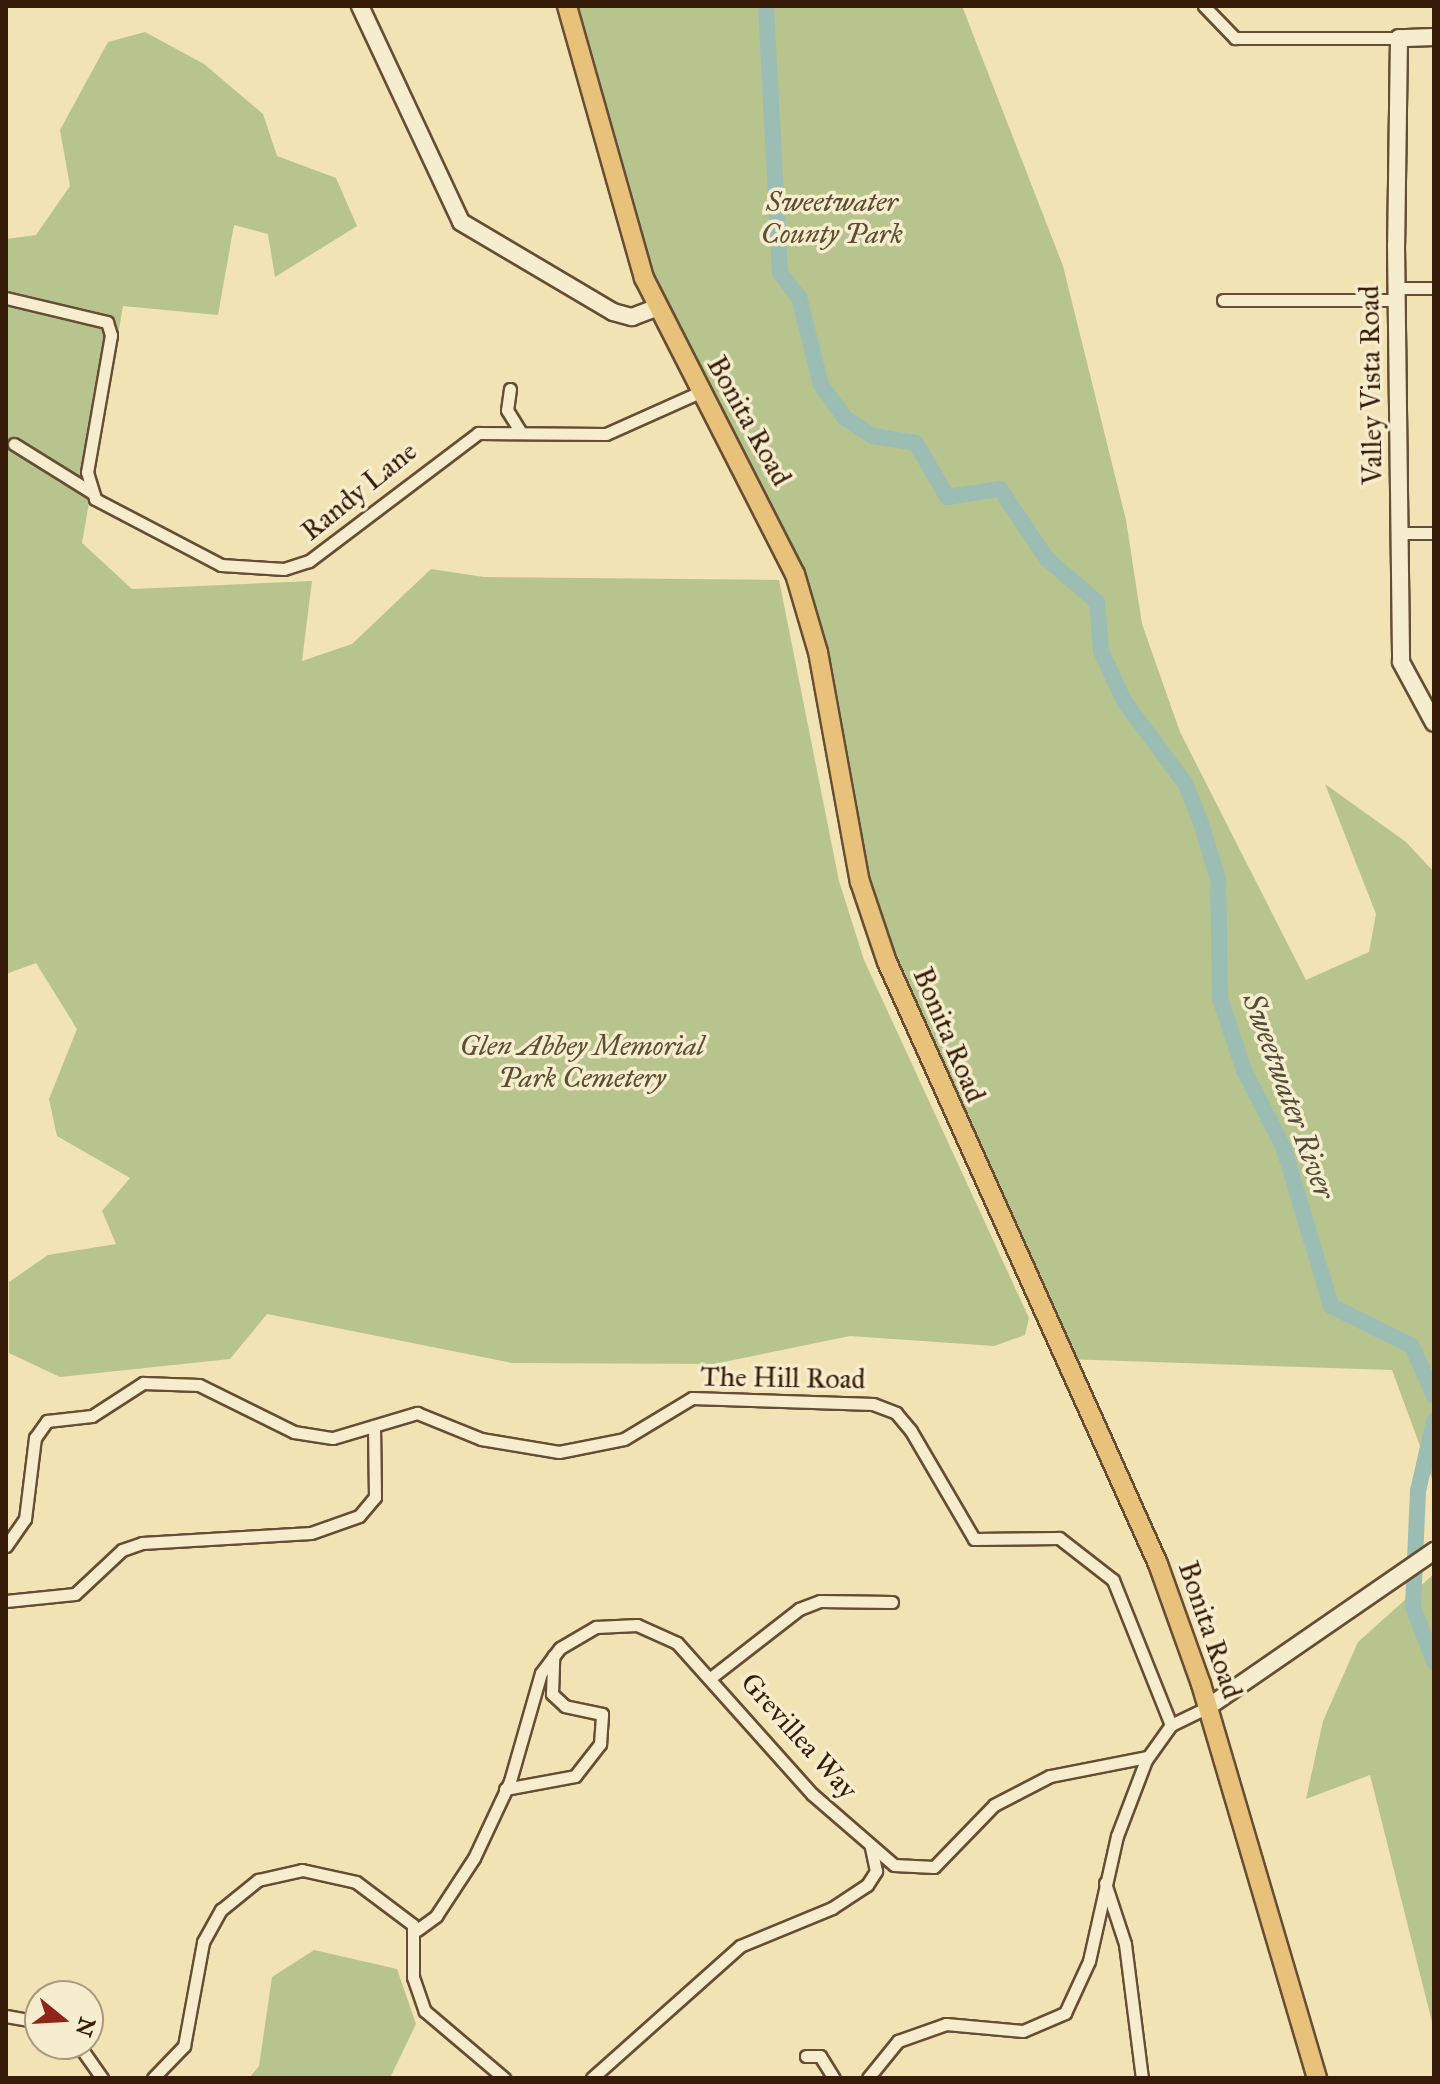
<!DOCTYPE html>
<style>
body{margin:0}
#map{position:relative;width:1440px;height:2084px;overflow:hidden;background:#f1e3b3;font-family:"IM FELL Great Primer",serif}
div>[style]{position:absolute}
.green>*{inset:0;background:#b8c48e}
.river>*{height:16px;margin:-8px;padding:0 8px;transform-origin:8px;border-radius:8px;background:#9cbdb3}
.roads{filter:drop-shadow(2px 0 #664d34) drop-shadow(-2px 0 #664d34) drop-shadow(0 2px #664d34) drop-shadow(0 -2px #664d34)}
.street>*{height:11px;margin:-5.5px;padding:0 5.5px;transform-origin:5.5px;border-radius:5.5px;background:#f6edce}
.secondary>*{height:16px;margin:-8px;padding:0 8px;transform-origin:8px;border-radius:8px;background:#f6edce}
.primary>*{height:18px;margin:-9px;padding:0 9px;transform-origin:9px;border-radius:9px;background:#e8c27a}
span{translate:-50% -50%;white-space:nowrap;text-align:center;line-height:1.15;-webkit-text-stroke:7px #f6edce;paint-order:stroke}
.park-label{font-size:28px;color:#5e4e31;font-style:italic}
.street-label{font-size:28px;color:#371b09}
.water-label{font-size:30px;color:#554c3c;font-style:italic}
.frame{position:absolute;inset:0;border:8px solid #371b09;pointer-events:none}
.north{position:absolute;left:24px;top:1980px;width:80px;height:80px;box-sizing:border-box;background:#f6edce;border:2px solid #aa997f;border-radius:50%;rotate:108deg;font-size:22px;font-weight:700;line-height:32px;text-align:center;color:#371b09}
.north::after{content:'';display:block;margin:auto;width:28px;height:36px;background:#8f2418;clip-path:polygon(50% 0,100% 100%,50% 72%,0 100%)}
</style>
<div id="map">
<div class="green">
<div style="clip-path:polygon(567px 6px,962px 6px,1063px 266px,1126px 520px,1142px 624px,1180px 732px,1306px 980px,1369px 952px,1376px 914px,1325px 784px,1406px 842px,1434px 872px,1434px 1484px,1392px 1370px,1064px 1359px,880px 943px,812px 627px,656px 308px)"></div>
<div style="clip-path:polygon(145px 32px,204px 64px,263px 114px,277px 156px,336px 178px,357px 226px,275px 277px,268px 234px,234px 225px,218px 315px,123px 306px,82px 543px,132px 589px,312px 581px,302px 661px,352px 644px,431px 569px,484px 577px,779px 580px,839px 881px,864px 960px,1029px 1318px,1025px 1335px,994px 1346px,850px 1336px,714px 1364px,512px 1363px,267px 1314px,230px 1359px,60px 1377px,9px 1353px,9px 1282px,48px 1255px,116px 1244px,102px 1211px,130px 1178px,57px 1136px,49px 1099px,77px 1029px,36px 963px,6px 974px,6px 239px,36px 235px,70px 186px,60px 130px,108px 42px)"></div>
<div style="clip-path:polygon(1434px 1574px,1434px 2030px,1370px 1775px,1306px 1799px,1323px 1721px,1358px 1642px)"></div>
<div style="clip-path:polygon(314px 1950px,397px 1969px,416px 2024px,390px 2078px,249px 2078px,259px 2066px,272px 1977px)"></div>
</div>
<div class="river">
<div style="left:766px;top:6px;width:267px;rotate:87deg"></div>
<div style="left:780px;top:273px;width:31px;rotate:52deg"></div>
<div style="left:799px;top:297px;width:91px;rotate:76deg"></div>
<div style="left:821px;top:385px;width:41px;rotate:54deg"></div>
<div style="left:845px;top:418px;width:33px;rotate:33deg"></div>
<div style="left:873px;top:436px;width:44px;rotate:9.2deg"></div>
<div style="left:916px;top:443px;width:62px;rotate:60.1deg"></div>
<div style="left:947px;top:497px;width:54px;rotate:-8.6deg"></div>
<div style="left:1000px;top:489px;width:84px;rotate:56.1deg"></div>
<div style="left:1047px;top:559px;width:66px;rotate:40.7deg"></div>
<div style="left:1097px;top:602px;width:49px;rotate:85.3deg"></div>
<div style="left:1101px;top:651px;width:55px;rotate:65.3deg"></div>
<div style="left:1124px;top:701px;width:102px;rotate:53.4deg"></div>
<div style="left:1185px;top:783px;width:37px;rotate:68deg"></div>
<div style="left:1199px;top:817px;width:65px;rotate:73deg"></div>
<div style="left:1218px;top:879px;width:119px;rotate:89deg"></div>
<div style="left:1220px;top:998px;width:76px;rotate:71.6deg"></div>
<div style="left:1244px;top:1070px;width:89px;rotate:63.1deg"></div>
<div style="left:1284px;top:1149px;width:164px;rotate:73.3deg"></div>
<div style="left:1331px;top:1306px;width:90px;rotate:26.3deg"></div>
<div style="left:1412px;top:1346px;width:55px;rotate:66.3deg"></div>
<div style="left:1434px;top:1421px;width:72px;rotate:102.9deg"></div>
<div style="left:1418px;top:1491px;width:116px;rotate:92.5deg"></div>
<div style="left:1413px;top:1607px;width:59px;rotate:69.1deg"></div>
</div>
<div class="roads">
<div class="street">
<div style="left:1204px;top:6px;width:45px;rotate:45.9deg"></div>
<div style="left:1235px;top:38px;width:164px"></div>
<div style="left:1396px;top:288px;width:38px"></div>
<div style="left:6px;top:298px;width:104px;rotate:13.4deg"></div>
<div style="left:107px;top:322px;width:14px;rotate:73deg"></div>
<div style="left:111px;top:335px;width:139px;rotate:99.9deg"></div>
<div style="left:87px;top:472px;width:28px;rotate:73deg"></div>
<div style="left:95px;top:499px;width:142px;rotate:27.6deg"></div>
<div style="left:221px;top:565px;width:63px;rotate:3.6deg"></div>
<div style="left:284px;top:569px;width:26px;rotate:-18deg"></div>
<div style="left:309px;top:561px;width:212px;rotate:-37.1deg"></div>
<div style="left:478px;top:433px;width:128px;rotate:0.4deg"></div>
<div style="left:606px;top:434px;width:103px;rotate:-24.1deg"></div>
<div style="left:1223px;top:300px;width:173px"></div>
<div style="left:510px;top:389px;width:21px;rotate:98deg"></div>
<div style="left:507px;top:410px;width:26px;rotate:58deg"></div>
<div style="left:14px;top:444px;width:91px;rotate:31.9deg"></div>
<div style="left:1400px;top:533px;width:34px"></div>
<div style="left:6px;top:1546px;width:33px;rotate:-55deg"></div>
<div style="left:25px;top:1519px;width:82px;rotate:-83deg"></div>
<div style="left:35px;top:1438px;width:21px;rotate:-55deg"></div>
<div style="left:47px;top:1421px;width:45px;rotate:-6.3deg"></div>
<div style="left:92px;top:1416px;width:61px;rotate:-32.9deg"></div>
<div style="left:143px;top:1383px;width:56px;rotate:2deg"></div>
<div style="left:199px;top:1385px;width:106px;rotate:26.3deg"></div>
<div style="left:294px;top:1432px;width:39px;rotate:9deg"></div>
<div style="left:333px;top:1438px;width:88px;rotate:-16.6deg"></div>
<div style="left:417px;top:1413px;width:69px;rotate:22.1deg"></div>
<div style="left:481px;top:1439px;width:79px;rotate:9.5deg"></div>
<div style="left:559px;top:1452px;width:66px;rotate:-11.3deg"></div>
<div style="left:624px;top:1439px;width:79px;rotate:-31.1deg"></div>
<div style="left:692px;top:1398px;width:181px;rotate:1.9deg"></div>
<div style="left:873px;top:1404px;width:25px;rotate:21deg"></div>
<div style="left:896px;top:1413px;width:23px;rotate:50deg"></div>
<div style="left:911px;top:1431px;width:125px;rotate:59.7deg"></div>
<div style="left:974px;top:1539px;width:85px;rotate:-0.7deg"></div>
<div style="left:1059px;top:1538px;width:68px;rotate:37.9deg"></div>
<div style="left:1113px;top:1580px;width:156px;rotate:68.2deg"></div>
<div style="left:6px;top:1601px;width:69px;rotate:-5.8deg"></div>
<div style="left:75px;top:1594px;width:64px;rotate:-43.1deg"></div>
<div style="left:122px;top:1550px;width:21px;rotate:-19deg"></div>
<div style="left:142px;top:1543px;width:169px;rotate:-3.4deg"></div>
<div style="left:311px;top:1533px;width:51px;rotate:-19.5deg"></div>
<div style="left:359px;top:1516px;width:25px;rotate:-50deg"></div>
<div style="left:375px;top:1497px;width:71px;rotate:-90.8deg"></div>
<div style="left:713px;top:1676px;width:109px;rotate:-37.9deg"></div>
<div style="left:799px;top:1609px;width:22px;rotate:-21deg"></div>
<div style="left:820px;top:1601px;width:72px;rotate:0.8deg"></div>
<div style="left:505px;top:1789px;width:71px;rotate:-10.5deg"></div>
<div style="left:575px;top:1776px;width:41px;rotate:-52deg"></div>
<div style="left:600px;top:1744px;width:30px;rotate:-86deg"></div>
<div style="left:602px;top:1714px;width:38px;rotate:-168deg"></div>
<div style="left:565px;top:1706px;width:18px;rotate:-137deg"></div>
<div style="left:552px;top:1694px;width:38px;rotate:-88deg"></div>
<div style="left:1105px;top:1883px;width:64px;rotate:71.8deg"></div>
<div style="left:1125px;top:1944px;width:135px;rotate:82.8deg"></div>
<div style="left:417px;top:1930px;width:24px;rotate:-36deg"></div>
<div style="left:436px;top:1916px;width:69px;rotate:-56.8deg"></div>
<div style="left:474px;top:1858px;width:85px;rotate:-64.9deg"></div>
<div style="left:510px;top:1781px;width:112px;rotate:-74deg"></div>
<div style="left:541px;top:1673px;width:31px;rotate:-53deg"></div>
<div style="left:560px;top:1648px;width:42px;rotate:-30.3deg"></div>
<div style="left:596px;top:1627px;width:41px;rotate:-2.8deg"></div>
<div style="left:637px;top:1625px;width:44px;rotate:24.2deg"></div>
<div style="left:677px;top:1643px;width:203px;rotate:48.2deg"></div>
<div style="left:812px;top:1794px;width:108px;rotate:40.9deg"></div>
<div style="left:894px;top:1865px;width:40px;rotate:2.9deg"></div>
<div style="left:934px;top:1867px;width:86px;rotate:-45.9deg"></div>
<div style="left:994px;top:1805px;width:63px;rotate:-27.4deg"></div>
<div style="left:1050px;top:1776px;width:99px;rotate:-11.1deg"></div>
<div style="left:6px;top:2016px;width:35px;rotate:10deg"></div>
<div style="left:78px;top:2044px;width:42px;rotate:54.8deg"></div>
<div style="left:806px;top:2056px;width:14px"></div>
<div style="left:820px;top:2056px;width:26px;rotate:58deg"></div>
<div style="left:153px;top:2078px;width:45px;rotate:-45.9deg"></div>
<div style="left:184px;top:2046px;width:106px;rotate:-79.6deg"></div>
<div style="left:203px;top:1942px;width:37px;rotate:-61deg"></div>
<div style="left:221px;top:1910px;width:48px;rotate:-39deg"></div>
<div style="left:258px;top:1880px;width:45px;rotate:-12.8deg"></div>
<div style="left:302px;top:1870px;width:55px;rotate:12.5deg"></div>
<div style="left:356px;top:1882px;width:71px;rotate:37deg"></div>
<div style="left:413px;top:1925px;width:52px;rotate:90deg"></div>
<div style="left:413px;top:1977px;width:36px;rotate:71deg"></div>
<div style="left:425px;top:2011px;width:104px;rotate:40.3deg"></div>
<div style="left:592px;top:2078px;width:198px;rotate:-41.7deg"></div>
<div style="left:740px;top:1946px;width:100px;rotate:-22.4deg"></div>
<div style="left:832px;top:1908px;width:42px;rotate:-33.3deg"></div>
<div style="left:867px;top:1885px;width:17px;rotate:-57deg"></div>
<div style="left:876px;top:1871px;width:25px;rotate:-102deg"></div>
<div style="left:868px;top:2078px;width:48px;rotate:-51deg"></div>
<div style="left:898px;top:2041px;width:51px;rotate:-19.5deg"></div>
<div style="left:946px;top:2024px;width:77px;rotate:5.2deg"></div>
<div style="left:1023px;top:2031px;width:46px;rotate:-23.2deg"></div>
<div style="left:1065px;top:2013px;width:57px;rotate:-65.2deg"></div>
<div style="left:1089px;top:1961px;width:128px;rotate:-77.4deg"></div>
<div style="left:1117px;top:1836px;width:81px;rotate:-69.1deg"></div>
<div style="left:1146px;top:1760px;width:43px;rotate:-54.5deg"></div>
<div style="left:1171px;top:1725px;width:41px;rotate:-25.9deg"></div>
</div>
<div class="secondary">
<div style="left:360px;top:6px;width:238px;rotate:64.9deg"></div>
<div style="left:461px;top:222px;width:177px;rotate:30.6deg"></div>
<div style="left:613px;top:312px;width:20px;rotate:15deg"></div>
<div style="left:632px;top:317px;width:26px;rotate:-21deg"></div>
<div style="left:1434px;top:37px;width:35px;rotate:178deg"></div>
<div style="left:1399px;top:38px;width:207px;rotate:90.8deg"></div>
<div style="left:1396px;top:245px;width:417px;rotate:89.3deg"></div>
<div style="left:1401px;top:662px;width:69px;rotate:61.6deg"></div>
<div style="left:1208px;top:1707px;width:275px;rotate:-34.6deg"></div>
</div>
<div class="primary">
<div style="left:567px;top:6px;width:283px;rotate:74.2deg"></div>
<div style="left:644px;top:278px;width:332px;rotate:63deg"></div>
<div style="left:795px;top:574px;width:81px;rotate:73.6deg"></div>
<div style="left:818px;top:652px;width:234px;rotate:79.7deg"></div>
<div style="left:860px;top:882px;width:84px;rotate:71.4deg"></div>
<div style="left:887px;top:962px;width:660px;rotate:65.76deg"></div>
<div style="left:1158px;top:1564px;width:127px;rotate:70.3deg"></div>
<div style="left:1201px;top:1684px;width:411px;rotate:73.6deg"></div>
</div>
</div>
<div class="park-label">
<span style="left:832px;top:218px">Sweetwater<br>County Park</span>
<span style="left:582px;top:1062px">Glen Abbey Memorial<br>Park Cemetery</span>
</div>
<div class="street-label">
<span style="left:1371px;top:385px;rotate:-91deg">Valley Vista Road</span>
<span style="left:749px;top:421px;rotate:61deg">Bonita Road</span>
<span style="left:359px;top:491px;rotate:-39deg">Randy Lane</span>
<span style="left:949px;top:1035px;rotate:67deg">Bonita Road</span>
<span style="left:783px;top:1378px;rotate:1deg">The Hill Road</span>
<span style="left:1210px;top:1630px;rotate:71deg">Bonita Road</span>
<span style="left:799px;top:1736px;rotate:48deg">Grevillea Way</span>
</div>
<div class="water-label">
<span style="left:1289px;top:1096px;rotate:70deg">Sweetwater River</span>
</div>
<div class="frame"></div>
<div class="north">N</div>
</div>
